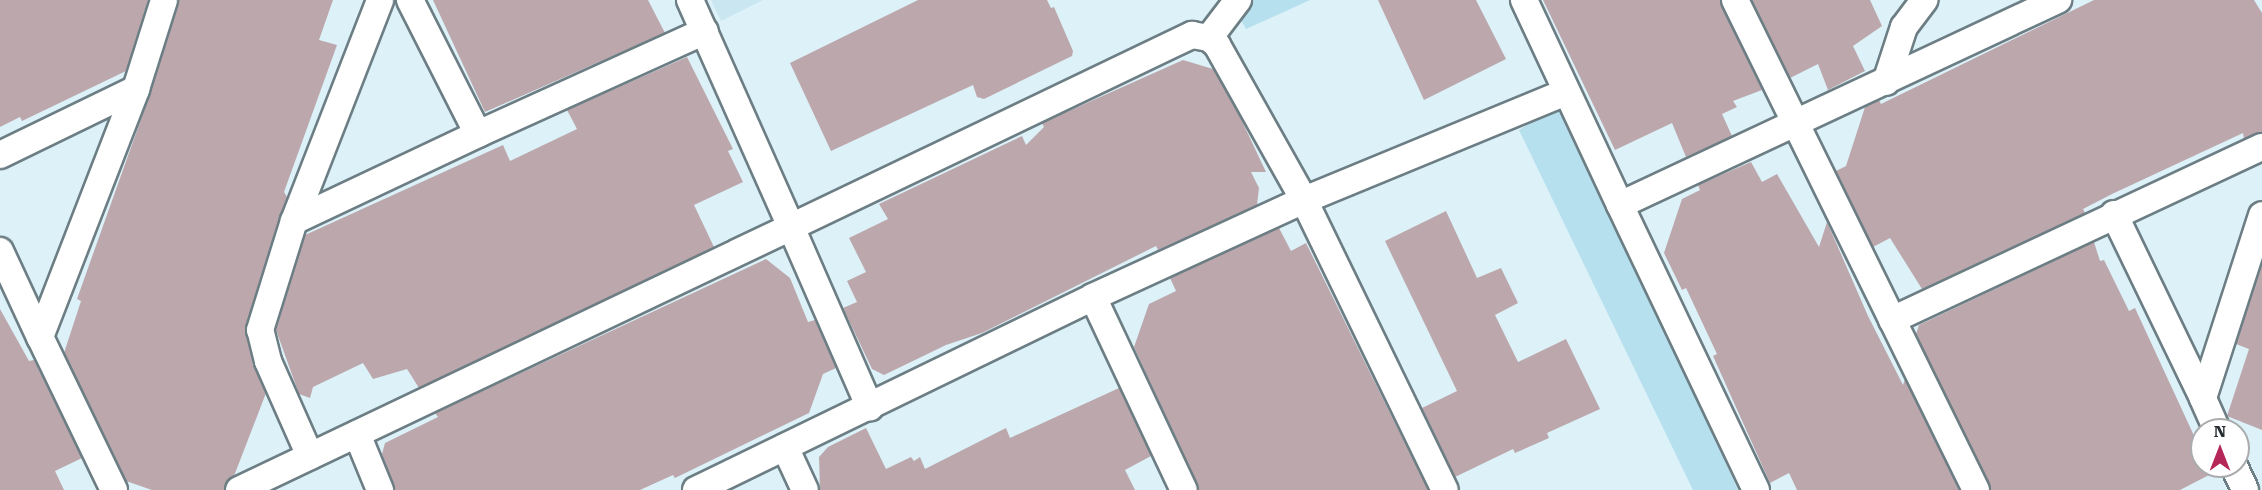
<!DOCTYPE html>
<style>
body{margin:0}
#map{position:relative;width:2262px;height:490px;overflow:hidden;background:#dcf1f8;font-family:"Roboto Serif",serif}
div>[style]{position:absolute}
.built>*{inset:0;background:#cae6f0}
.green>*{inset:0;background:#b7e0ee}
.building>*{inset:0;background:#bca8ac}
.roads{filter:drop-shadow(2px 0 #6c7e84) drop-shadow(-2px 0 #6c7e84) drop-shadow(0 2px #6c7e84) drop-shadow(0 -2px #6c7e84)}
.street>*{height:26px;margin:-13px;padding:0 13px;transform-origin:13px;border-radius:13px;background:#fff}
span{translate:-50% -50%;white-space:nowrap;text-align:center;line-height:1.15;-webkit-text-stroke:6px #fff;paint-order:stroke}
.north{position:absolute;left:2190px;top:418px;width:60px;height:60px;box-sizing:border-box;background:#fff;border:2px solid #a9abad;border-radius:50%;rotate:0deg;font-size:16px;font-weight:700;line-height:24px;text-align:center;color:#272e31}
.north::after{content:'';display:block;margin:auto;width:21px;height:27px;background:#b52759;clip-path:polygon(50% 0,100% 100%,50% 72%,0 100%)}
</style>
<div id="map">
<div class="built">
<div style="clip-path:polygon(711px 0,763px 0,721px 21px)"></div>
</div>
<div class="green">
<div style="clip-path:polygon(1230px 0,1310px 0,1246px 29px)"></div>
<div style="clip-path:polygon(1563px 104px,1738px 490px,1693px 490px,1519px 130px)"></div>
</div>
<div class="building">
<div style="clip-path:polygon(0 0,148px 0,126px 71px,22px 121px,20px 117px,0 127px)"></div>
<div style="clip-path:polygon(179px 0,333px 0,319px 40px,337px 45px,284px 192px,287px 197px,246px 326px,253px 365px,266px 393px,234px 476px,224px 490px,152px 490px,126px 481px,64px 353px,81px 301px,77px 299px,150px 94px)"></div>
<div style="clip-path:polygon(433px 0,648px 0,665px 33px,485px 112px)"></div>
<div style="clip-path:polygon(918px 0,1047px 0,1051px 8px,1054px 7px,1073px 51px,1072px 56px,984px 99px,977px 97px,973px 85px,831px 151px,790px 63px)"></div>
<div style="clip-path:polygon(1378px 0,1476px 0,1506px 59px,1424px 100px)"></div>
<div style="clip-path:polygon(1543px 0,1720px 0,1762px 90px,1733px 101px,1737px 107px,1722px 114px,1732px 136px,1686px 157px,1672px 123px,1615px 150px)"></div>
<div style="clip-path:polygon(1752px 0,1870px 0,1882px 26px,1853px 46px,1865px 71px,1828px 90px,1818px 64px,1790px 78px)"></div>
<div style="clip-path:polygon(2094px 0,2254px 0,2262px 13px,2262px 132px,2244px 139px,2243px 133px,2112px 194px,2083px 209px,2085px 213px,1922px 289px,1890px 238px,1873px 247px,1836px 171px,1846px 166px,1865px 107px,1879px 100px,1881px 104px)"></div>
<div style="clip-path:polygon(687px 57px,733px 149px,728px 151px,743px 182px,694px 205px,714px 247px,419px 388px,407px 369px,373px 379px,363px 363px,313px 387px,310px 398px,299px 394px,276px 330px,305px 235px,503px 145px,510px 161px,577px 129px,567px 110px)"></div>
<div style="clip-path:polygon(1183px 60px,1213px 69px,1241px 119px,1266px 172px,1251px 172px,1259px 188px,1257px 205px,1158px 250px,1156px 246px,982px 333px,946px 345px,884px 375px,872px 369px,843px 308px,857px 302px,847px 281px,866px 272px,849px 238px,888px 219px,879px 204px,1022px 136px,1026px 145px,1044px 127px,1042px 123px)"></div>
<div style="clip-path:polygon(1751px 162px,1762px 182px,1777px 174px,1819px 247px,1827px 222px,1868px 316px,1903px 385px,1905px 379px,1959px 490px,1797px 490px,1789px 473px,1770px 483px,1713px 356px,1717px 354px,1686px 288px,1682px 290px,1664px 253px,1682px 199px,1700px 190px,1698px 185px)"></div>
<div style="clip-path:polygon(1446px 211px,1477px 278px,1501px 268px,1518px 303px,1495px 315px,1518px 362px,1566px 339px,1600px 409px,1547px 433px,1549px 438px,1515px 453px,1513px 449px,1455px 477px,1422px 408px,1457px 391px,1385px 241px)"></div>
<div style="clip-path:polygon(1279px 228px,1291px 251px,1306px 243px,1428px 490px,1199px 490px,1134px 347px,1149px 304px,1176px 291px,1170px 278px)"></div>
<div style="clip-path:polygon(2094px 242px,2100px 261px,2104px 260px,2129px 311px,2135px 308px,2202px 453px,2202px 466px,2208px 466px,2211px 474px,2180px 490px,1991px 490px,1916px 334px,1919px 325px)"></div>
<div style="clip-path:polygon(766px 259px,790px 278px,808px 322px,815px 320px,836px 368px,823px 374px,809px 413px,675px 478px,673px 475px,640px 490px,395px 490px,382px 454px,385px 443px,438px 417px,435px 413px)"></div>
<div style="clip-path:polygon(2262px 264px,2262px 430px,2227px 416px,2249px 349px,2236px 344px)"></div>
<div style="clip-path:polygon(0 309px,29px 361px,34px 360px,82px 458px,55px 471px,64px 490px,0 490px)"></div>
<div style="clip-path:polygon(1119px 388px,1151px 456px,1125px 470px,1135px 490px,820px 490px,819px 457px,828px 447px,866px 428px,886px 469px,911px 457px,914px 461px,920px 457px,925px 469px,1006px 428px,1010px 438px)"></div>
</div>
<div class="roads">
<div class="street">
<div style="left:410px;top:0;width:150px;rotate:63.1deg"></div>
<div style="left:478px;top:134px;width:249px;rotate:-24.4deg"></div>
<div style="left:690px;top:0;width:248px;rotate:66deg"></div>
<div style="left:791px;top:227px;width:445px;rotate:-25.6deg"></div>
<div style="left:1192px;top:35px;width:17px;rotate:10deg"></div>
<div style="left:1209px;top:38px;width:11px;rotate:41deg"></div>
<div style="left:1217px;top:45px;width:178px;rotate:60.7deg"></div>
<div style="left:1304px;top:200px;width:322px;rotate:64.1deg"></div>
<div style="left:1524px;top:0;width:226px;rotate:64.9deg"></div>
<div style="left:1620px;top:205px;width:484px;rotate:-25.1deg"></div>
<div style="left:1735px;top:0;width:546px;rotate:63.81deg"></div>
<div style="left:1209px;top:38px;width:48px;rotate:-52.7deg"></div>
<div style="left:1886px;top:82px;width:58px;rotate:-71.9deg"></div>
<div style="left:1904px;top:27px;width:34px;rotate:-53deg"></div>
<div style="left:0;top:155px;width:151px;rotate:-25.9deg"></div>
<div style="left:1620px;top:205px;width:316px;rotate:64.5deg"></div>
<div style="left:2114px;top:214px;width:204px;rotate:64.2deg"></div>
<div style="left:294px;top:221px;width:237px;rotate:-68.7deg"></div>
<div style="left:0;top:251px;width:95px;rotate:65.1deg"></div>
<div style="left:1093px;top:297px;width:213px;rotate:64.8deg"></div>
<div style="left:1892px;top:320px;width:408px;rotate:-25.1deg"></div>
<div style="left:2217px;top:430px;width:35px;rotate:-114deg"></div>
<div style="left:2203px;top:398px;width:192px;rotate:-72.1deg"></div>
<div style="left:357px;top:434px;width:61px;rotate:67.7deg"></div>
<div style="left:785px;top:447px;width:47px;rotate:65.1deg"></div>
<div style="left:310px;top:456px;width:104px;rotate:-113.9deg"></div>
<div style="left:268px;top:361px;width:32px;rotate:-104deg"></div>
<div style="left:260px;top:330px;width:114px;rotate:-72.7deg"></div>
<div style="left:294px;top:221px;width:204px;rotate:-25.3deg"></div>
<div style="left:2234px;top:466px;width:26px;rotate:65deg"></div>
<div style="left:114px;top:490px;width:170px;rotate:-115.8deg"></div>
<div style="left:40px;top:337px;width:266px;rotate:-68.8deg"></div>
<div style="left:136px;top:89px;width:93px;rotate:-72.5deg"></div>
<div style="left:239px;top:490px;width:611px;rotate:-25.48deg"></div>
<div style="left:791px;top:227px;width:197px;rotate:66.4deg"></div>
<div style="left:696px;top:490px;width:441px;rotate:-25.9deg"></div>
<div style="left:1093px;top:297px;width:232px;rotate:-24.7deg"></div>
<div style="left:1304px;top:200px;width:283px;rotate:-22.4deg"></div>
</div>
</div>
<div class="north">N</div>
</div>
